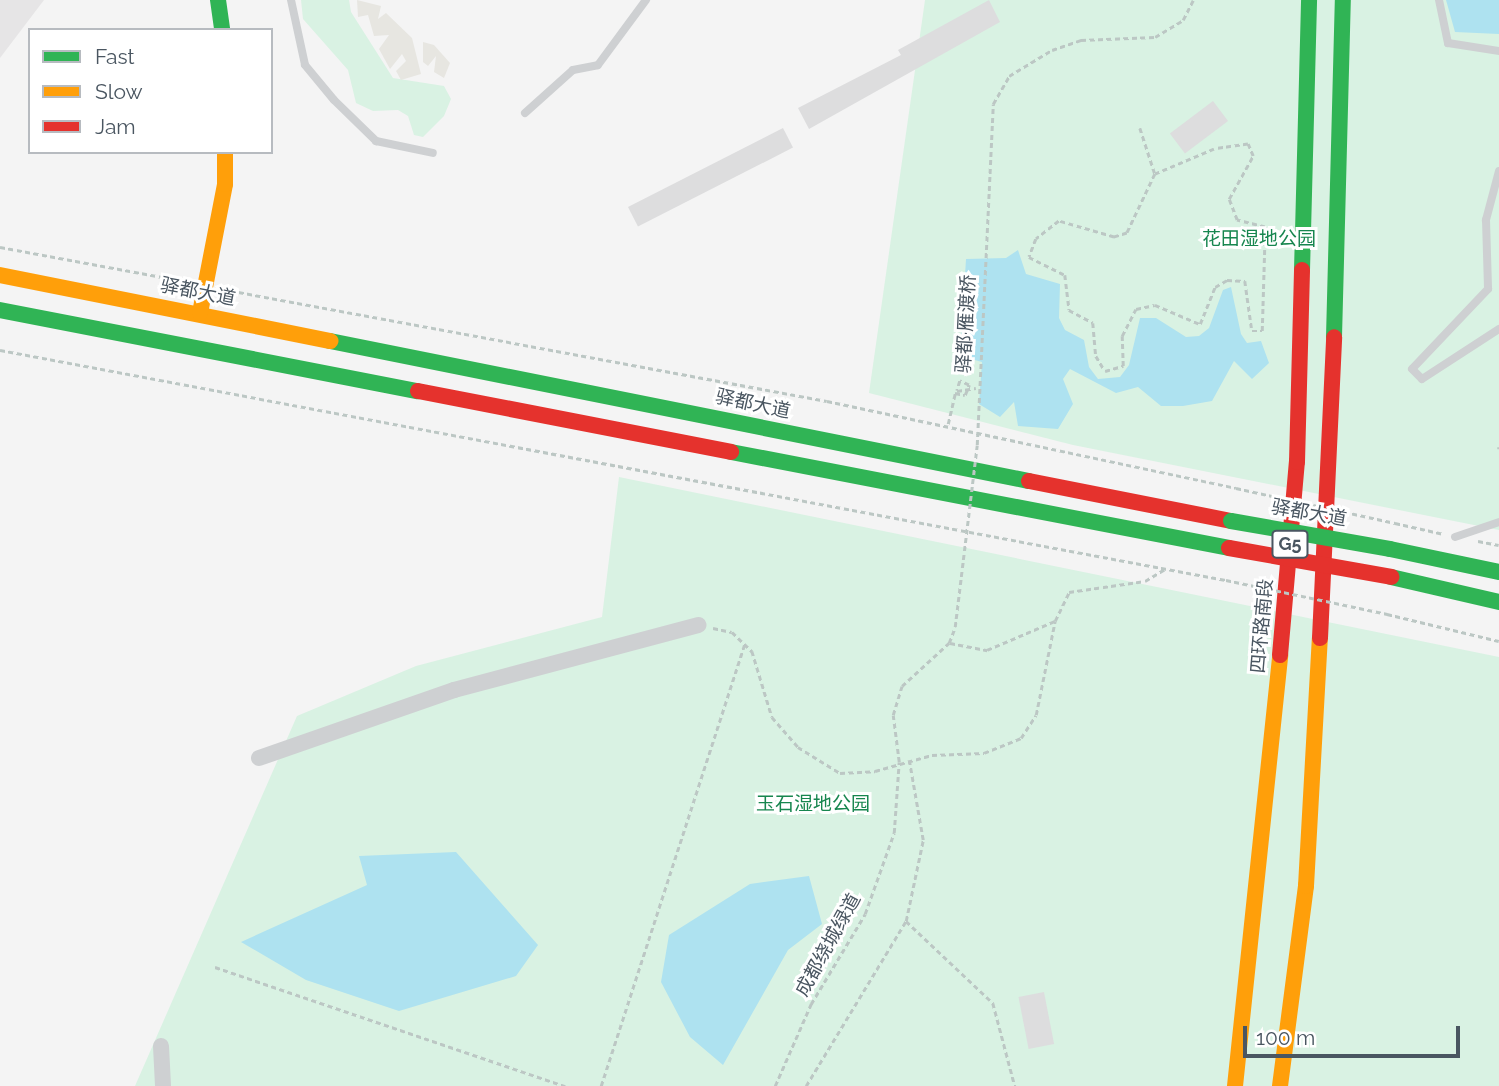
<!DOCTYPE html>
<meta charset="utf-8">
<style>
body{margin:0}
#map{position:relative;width:1499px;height:1086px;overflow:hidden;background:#f4f4f4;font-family:Raleway,"Noto Sans SC",sans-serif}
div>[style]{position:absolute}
.education>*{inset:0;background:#e6e5e6}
.green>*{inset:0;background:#d9f2e3}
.sand>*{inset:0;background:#e7e6e1}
.water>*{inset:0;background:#aee2f0}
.building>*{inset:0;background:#ddddde;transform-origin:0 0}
.path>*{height:2.5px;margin-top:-1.25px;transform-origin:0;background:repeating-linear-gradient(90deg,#bcc7c4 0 5px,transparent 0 8.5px)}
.lane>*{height:8px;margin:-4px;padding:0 4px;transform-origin:4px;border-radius:4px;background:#ced0d2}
.street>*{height:16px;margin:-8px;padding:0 8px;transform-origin:8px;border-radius:8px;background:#ced0d2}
.fast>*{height:16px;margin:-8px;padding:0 8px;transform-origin:8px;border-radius:8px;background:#30b455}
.slow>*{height:16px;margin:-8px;padding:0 8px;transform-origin:8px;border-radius:8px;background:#ff9f0a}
.jam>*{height:16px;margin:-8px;padding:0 8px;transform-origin:8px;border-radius:8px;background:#e5322d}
.path-bridge>*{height:2.5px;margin-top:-1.25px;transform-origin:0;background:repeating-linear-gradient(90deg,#bcc7c4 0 5px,transparent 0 8.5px)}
.fast-bridge>*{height:16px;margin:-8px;padding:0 8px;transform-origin:8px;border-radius:8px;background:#30b455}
.jam-bridge>*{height:16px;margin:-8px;padding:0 8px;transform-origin:8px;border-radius:8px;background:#e5322d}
span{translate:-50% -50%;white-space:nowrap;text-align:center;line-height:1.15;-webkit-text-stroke:6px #fff;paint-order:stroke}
.shield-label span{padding:2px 5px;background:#fff;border:2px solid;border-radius:5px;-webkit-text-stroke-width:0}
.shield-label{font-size:18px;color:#4a5661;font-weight:700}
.park-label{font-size:19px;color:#17864f}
.street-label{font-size:19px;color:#4a5661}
.legend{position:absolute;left:28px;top:28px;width:245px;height:126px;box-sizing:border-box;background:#fff;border:2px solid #b7bbc0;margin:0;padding:9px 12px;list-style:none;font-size:21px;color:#4a5661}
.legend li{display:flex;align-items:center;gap:14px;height:35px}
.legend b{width:35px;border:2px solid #b7bbc0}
.scale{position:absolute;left:1243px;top:1026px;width:217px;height:32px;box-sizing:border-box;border:4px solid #4a5661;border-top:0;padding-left:9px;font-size:21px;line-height:24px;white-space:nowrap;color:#4a5661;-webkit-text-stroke:5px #fff;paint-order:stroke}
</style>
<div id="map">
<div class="education">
<div style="clip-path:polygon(0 0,44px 0,0 58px)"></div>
</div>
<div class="green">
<div style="clip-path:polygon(301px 0,349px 0,351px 12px,393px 78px,444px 86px,451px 99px,444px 116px,423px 137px,414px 135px,408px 116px,398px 110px,373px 111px,356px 103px,348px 70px,303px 19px)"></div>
<div style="clip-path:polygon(925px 0,1499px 0,1499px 530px,1073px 445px,869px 393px)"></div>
<div style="clip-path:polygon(619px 477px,1499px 657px,1499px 1086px,135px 1086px,297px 716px,416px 666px,602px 617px)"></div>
</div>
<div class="sand">
<div style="clip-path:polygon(357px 0,381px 6px,378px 19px,386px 13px,412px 38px,421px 74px,401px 80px,396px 71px,406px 61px,402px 54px,390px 69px,379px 49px,389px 35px,374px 36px,368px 15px,358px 17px)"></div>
<div style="clip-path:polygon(423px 42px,434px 45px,450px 63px,444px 78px,434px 72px,436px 56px,428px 66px,423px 62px)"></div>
</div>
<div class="water">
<div style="clip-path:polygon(1446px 0,1499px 0,1499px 34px,1455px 32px)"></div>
<div style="clip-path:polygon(1018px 250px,1026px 274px,1060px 284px,1059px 318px,1065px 330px,1084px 340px,1089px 367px,1098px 379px,1120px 377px,1129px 365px,1140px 318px,1156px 318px,1186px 337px,1199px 336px,1209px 328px,1223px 290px,1231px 287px,1241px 334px,1247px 343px,1261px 341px,1269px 363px,1252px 379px,1234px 361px,1212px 401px,1183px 406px,1161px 406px,1138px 387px,1116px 393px,1070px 369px,1063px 379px,1073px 404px,1058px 429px,1018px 426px,1014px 402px,1000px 417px,979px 404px,982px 362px,960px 356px,966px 259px,1006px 258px)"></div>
<div style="clip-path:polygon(456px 852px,538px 945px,516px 976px,399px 1011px,306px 980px,241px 942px,367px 885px,359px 856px)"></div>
<div style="clip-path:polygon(809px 876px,822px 924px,788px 950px,723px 1065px,690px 1037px,661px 982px,669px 935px,750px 884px)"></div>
</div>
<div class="building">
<div style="clip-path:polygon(989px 0,1000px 22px,809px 129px,798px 108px,901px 55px,898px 50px)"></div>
<div style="left:1213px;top:101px;width:25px;height:54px;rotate:53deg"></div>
<div style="left:783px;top:128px;width:22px;height:174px;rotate:63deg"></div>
<div style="left:1044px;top:992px;width:53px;height:26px;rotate:79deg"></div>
</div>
<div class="path">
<div style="left:1052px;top:50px;width:31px;rotate:-19deg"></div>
<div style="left:1081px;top:40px;width:74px;rotate:-2.3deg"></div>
<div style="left:1155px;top:37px;width:33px;rotate:-31deg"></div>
<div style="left:1183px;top:20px;width:22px;rotate:-63deg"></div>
<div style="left:1140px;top:128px;width:48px;rotate:71.9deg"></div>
<div style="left:1155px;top:174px;width:65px;rotate:115.4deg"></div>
<div style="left:1127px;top:233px;width:14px;rotate:163deg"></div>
<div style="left:1114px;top:237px;width:57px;rotate:-163.8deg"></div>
<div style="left:1059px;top:221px;width:29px;rotate:142deg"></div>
<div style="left:1036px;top:239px;width:19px;rotate:111deg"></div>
<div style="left:1029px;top:257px;width:40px;rotate:26.6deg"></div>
<div style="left:1065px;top:275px;width:35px;rotate:83deg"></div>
<div style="left:1069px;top:310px;width:27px;rotate:28deg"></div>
<div style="left:1093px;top:323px;width:33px;rotate:85deg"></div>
<div style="left:1096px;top:356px;width:17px;rotate:59deg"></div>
<div style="left:1105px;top:371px;width:19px;rotate:-16deg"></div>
<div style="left:1123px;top:366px;width:30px;rotate:-92deg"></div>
<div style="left:1122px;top:336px;width:30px;rotate:-63deg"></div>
<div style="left:1136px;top:309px;width:19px;rotate:-12deg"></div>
<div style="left:1155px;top:305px;width:49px;rotate:22.9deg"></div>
<div style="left:1200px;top:324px;width:40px;rotate:-68deg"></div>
<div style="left:1215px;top:287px;width:14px;rotate:-30deg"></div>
<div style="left:1227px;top:280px;width:18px;rotate:3deg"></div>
<div style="left:1245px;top:281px;width:50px;rotate:82deg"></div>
<div style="left:1252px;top:331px;width:10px"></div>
<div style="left:1262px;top:331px;width:104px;rotate:-88.3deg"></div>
<div style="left:1265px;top:227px;width:29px;rotate:-166deg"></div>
<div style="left:1237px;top:220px;width:22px;rotate:-111deg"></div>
<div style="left:1229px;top:199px;width:49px;rotate:-60.8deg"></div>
<div style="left:1253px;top:156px;width:13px;rotate:-113deg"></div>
<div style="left:1248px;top:144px;width:34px;rotate:172deg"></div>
<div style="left:1214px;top:149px;width:64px;rotate:157deg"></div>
<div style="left:0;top:247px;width:191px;rotate:10.5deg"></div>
<div style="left:222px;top:289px;width:615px;rotate:10.49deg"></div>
<div style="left:827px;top:401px;width:418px;rotate:12deg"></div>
<div style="left:0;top:350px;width:1247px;rotate:10.63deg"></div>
<div style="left:948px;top:424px;width:32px;rotate:-77deg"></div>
<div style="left:955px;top:393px;width:10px;rotate:11deg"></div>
<div style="left:965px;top:395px;width:11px;rotate:-68deg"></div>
<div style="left:969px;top:385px;width:10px;rotate:-156deg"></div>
<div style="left:960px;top:381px;width:10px;rotate:107deg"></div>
<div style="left:1499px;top:447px;width:2px;rotate:90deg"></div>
<div style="left:1395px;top:523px;width:50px;rotate:12.7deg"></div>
<div style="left:1478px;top:541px;width:21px;rotate:11deg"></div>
<div style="left:1387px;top:614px;width:115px;rotate:13.6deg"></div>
<div style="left:713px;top:628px;width:19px;rotate:12deg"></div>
<div style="left:732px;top:632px;width:28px;rotate:44deg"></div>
<div style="left:752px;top:651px;width:69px;rotate:73.1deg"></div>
<div style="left:772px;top:717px;width:40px;rotate:49deg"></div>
<div style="left:798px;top:747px;width:49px;rotate:31.8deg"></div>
<div style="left:840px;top:773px;width:35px;rotate:-3deg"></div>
<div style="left:875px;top:771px;width:59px;rotate:-15.7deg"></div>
<div style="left:932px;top:755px;width:52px;rotate:-2.2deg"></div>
<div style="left:984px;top:753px;width:40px;rotate:-22deg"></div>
<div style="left:1021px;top:738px;width:27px;rotate:-57deg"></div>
<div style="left:1036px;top:715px;width:96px;rotate:-78.6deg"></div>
<div style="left:1055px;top:621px;width:32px;rotate:-64deg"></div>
<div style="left:1069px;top:592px;width:77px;rotate:-8.2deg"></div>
<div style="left:1145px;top:581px;width:23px;rotate:-31deg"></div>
<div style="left:950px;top:643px;width:38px;rotate:11deg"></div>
<div style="left:987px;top:650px;width:74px;rotate:-23.1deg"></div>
<div style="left:906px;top:921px;width:120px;rotate:43.3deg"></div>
<div style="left:993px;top:1003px;width:86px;rotate:75.2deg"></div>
<div style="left:215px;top:967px;width:370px;rotate:18.8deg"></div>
<div style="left:601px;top:1086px;width:465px;rotate:-72deg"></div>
<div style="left:775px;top:1086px;width:90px;rotate:-66.3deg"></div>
<div style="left:811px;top:1004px;width:105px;rotate:-59deg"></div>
<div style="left:865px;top:914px;width:86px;rotate:-70.3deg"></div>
<div style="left:894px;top:833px;width:71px;rotate:-86deg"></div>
<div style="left:899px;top:762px;width:47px;rotate:-97.3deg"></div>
<div style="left:893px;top:715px;width:30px;rotate:-73deg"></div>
<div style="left:902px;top:686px;width:64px;rotate:-42.5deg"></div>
<div style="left:949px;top:643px;width:17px;rotate:-69deg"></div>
<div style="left:806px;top:1086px;width:193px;rotate:-58.8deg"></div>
<div style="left:906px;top:921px;width:83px;rotate:-78.1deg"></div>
<div style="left:923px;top:840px;width:81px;rotate:-99.9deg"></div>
</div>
<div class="lane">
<div style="left:291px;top:0;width:66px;rotate:77.8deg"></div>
<div style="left:305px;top:65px;width:45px;rotate:50.4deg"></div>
<div style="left:334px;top:100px;width:59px;rotate:44.3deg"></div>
<div style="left:376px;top:141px;width:58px;rotate:11.9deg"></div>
<div style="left:1439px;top:0;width:44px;rotate:78.2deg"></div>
<div style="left:1448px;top:43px;width:52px;rotate:8.9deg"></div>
<div style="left:525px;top:113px;width:64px;rotate:-41.9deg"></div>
<div style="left:573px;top:70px;width:25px;rotate:-11deg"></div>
<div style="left:598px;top:65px;width:81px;rotate:-53.6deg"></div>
<div style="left:1499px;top:171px;width:51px;rotate:104.9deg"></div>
<div style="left:1486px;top:220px;width:69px;rotate:88.3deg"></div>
<div style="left:1488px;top:289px;width:110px;rotate:133.5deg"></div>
<div style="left:1412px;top:369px;width:14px;rotate:45deg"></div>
<div style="left:1422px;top:379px;width:92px;rotate:-33deg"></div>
<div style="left:1455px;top:537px;width:46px;rotate:-18.8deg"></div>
</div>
<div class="street">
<div style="left:259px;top:758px;width:207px;rotate:-19.2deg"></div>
<div style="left:454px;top:690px;width:253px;rotate:-14.9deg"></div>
<div style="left:161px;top:1046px;width:40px;rotate:87.1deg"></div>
</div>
<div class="fast">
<div style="left:218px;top:0;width:30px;rotate:82deg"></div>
<div style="left:1302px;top:270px;width:270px;rotate:-88.5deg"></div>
<div style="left:0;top:310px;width:426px;rotate:11deg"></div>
<div style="left:1334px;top:337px;width:337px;rotate:-88.5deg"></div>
<div style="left:330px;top:341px;width:713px;rotate:11.33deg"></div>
<div style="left:731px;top:452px;width:507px;rotate:10.91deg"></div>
<div style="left:1390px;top:549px;width:111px;rotate:11.9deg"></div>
<div style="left:1391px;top:577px;width:111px;rotate:13deg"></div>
</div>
<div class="slow">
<div style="left:0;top:275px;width:337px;rotate:11.3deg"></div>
<div style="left:200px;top:313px;width:131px;rotate:-79deg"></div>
<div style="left:225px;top:184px;width:32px;rotate:-90deg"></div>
<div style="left:1235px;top:1086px;width:433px;rotate:-84deg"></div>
<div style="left:1280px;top:1086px;width:202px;rotate:-82.6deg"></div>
<div style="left:1306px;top:886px;width:248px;rotate:-86.8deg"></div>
</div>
<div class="jam">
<div style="left:418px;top:391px;width:319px;rotate:11deg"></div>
<div style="left:1029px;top:481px;width:206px;rotate:11.2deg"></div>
<div style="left:1320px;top:638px;width:301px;rotate:-87.3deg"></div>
<div style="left:1280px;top:655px;width:194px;rotate:-85deg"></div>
<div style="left:1297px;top:462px;width:192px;rotate:-88.5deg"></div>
</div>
<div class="path-bridge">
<div style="left:957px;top:391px;width:19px;rotate:-9deg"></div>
<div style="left:1236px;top:488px;width:163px;rotate:12.4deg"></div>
<div style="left:1226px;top:580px;width:165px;rotate:11.9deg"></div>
<div style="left:955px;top:627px;width:183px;rotate:-83.1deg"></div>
<div style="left:977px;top:445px;width:341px;rotate:-87.3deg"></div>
<div style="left:993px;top:104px;width:32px;rotate:-60deg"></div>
<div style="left:1009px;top:76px;width:50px;rotate:-31.2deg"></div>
</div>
<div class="fast-bridge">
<div style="left:1231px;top:521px;width:161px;rotate:10deg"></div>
</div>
<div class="jam-bridge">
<div style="left:1229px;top:548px;width:165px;rotate:10.1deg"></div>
</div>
<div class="shield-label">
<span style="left:1290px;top:544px">G5</span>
</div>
<div class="park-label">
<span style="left:1259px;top:239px">花田湿地公园</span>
<span style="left:813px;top:804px">玉石湿地公园</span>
</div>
<div class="street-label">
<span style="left:198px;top:292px;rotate:11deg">驿都大道</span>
<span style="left:966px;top:324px;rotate:-87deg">驿都·雁渡桥</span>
<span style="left:753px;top:404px;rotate:12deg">驿都大道</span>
<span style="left:1309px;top:513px;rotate:10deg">驿都大道</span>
<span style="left:1262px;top:626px;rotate:-85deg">四环路南段</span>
<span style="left:828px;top:945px;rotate:-61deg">成都绕城绿道</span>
</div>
<ul class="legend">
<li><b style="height:9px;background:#30b455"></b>Fast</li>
<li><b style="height:9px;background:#ff9f0a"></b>Slow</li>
<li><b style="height:9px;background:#e5322d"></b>Jam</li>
</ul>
<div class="scale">100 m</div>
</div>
